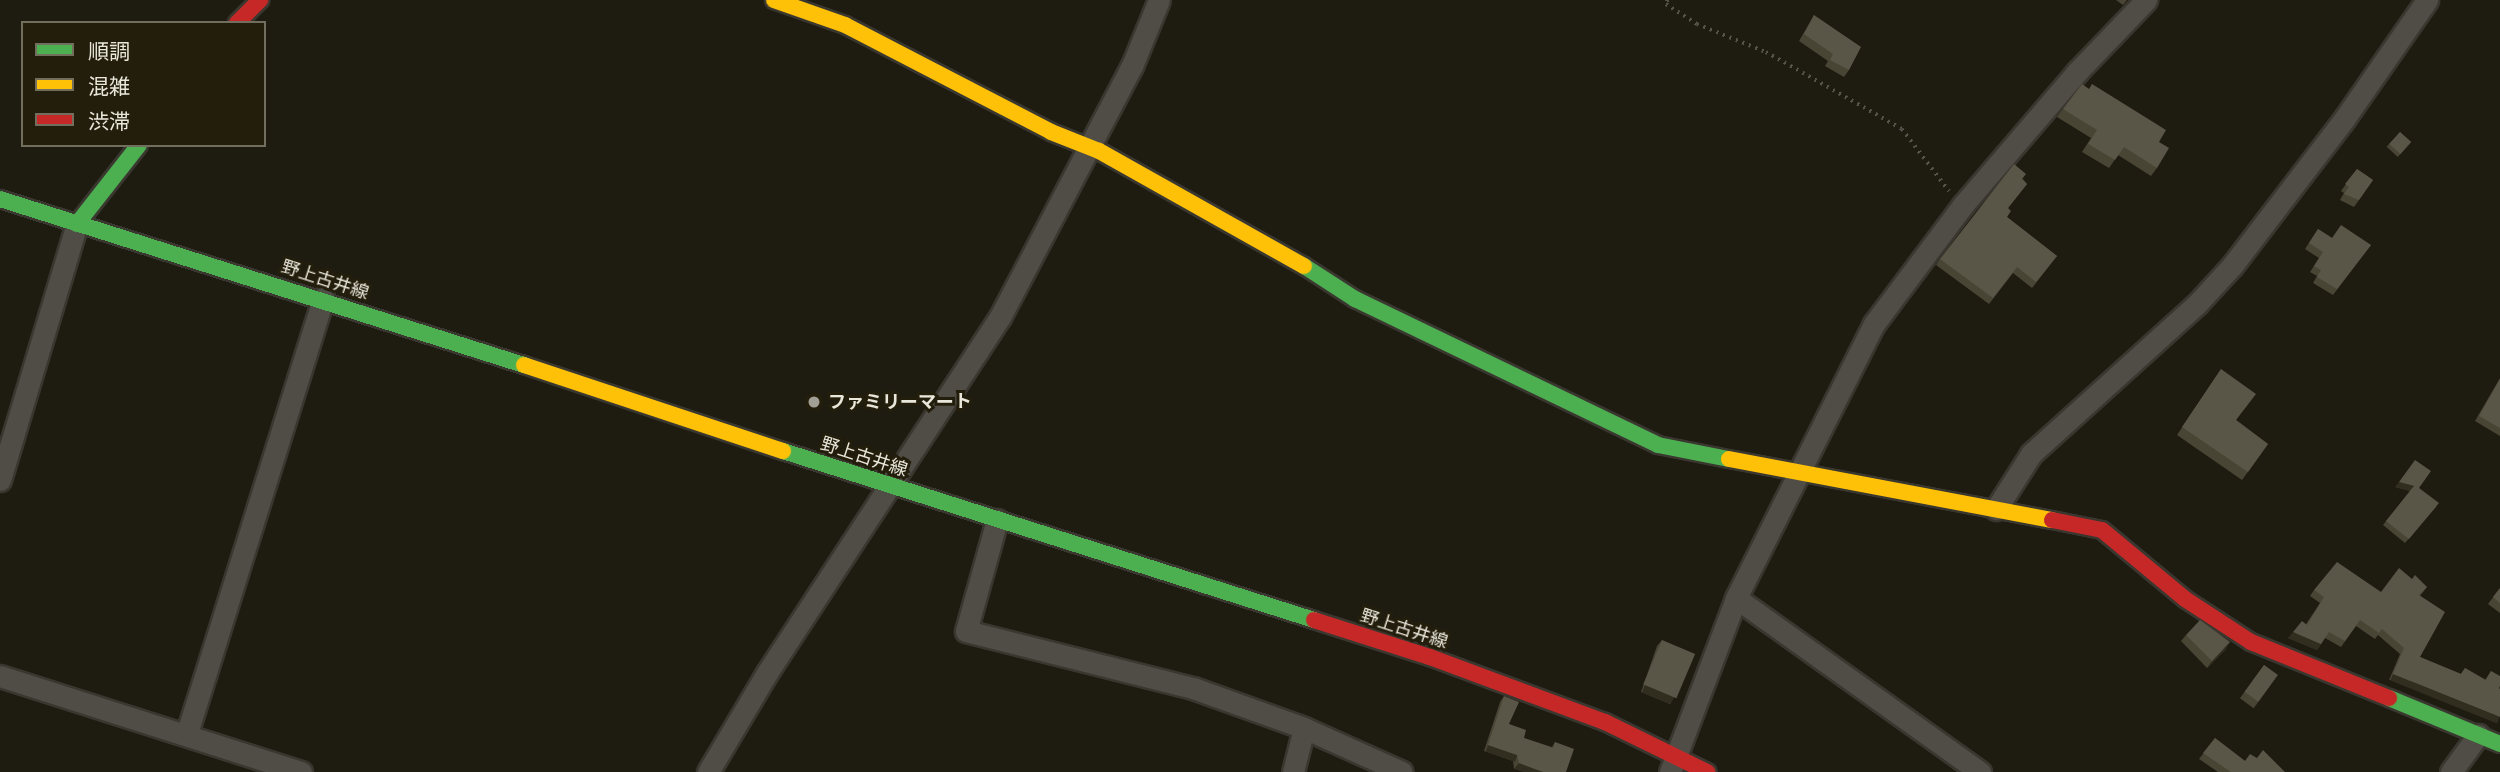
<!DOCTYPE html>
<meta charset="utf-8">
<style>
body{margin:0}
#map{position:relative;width:2500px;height:772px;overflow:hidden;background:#1e1b11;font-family:"Fira Sans Condensed","Noto Sans JP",sans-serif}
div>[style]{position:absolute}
.path>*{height:3.5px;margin-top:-1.75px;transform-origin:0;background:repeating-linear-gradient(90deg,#55534c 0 2px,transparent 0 7px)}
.roads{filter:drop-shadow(2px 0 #39372f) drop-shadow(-2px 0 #39372f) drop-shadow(0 2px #39372f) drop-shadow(0 -2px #39372f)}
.street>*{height:21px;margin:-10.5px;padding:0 10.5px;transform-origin:10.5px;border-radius:10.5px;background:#4f4d46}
.fast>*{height:16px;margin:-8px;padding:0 8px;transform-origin:8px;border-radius:8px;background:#4caf50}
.slow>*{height:16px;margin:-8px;padding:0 8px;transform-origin:8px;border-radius:8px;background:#ffc107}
.jam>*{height:16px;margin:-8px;padding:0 8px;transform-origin:8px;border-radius:8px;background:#c62828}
.wall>*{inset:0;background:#494535;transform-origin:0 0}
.shaded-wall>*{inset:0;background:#312d1f;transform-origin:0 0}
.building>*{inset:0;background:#5a5647;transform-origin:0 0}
.dots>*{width:19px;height:19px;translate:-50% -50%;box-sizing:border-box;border:4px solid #231e0c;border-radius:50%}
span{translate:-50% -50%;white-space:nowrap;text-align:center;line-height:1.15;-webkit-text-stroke:6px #231e0c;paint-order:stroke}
.street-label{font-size:18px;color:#e9e6da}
.poi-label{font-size:18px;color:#e9e6da;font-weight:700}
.left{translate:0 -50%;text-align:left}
.legend{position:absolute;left:21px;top:21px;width:245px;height:126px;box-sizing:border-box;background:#231e0c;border:2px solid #726e5e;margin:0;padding:9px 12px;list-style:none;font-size:21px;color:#e9e6da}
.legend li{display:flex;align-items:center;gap:14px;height:35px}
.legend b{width:35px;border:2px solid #726e5e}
</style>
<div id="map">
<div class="path">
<div style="left:1668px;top:0;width:4px;rotate:117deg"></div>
<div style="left:1666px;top:4px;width:37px;rotate:33deg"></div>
<div style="left:1697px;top:24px;width:74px;rotate:22.1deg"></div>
<div style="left:1766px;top:52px;width:156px;rotate:29.5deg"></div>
<div style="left:1902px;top:129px;width:78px;rotate:52.8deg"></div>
</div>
<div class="roads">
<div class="street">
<div style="left:0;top:480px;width:267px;rotate:-73.3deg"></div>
<div style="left:1996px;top:509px;width:65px;rotate:-57.5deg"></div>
<div style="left:2031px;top:454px;width:224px;rotate:-42.1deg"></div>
<div style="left:2197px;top:304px;width:52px;rotate:-47.4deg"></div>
<div style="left:2232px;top:266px;width:186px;rotate:-52.6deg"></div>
<div style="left:2345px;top:118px;width:144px;rotate:-55.2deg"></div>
<div style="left:997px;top:520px;width:115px;rotate:105.6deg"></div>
<div style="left:966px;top:631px;width:234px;rotate:14.1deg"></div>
<div style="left:1193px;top:688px;width:118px;rotate:19.8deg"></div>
<div style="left:1304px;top:728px;width:107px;rotate:24.2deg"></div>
<div style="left:1736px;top:598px;width:300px;rotate:35.5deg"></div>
<div style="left:0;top:676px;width:316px;rotate:17.7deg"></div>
<div style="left:187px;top:733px;width:456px;rotate:-72.6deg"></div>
<div style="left:708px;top:772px;width:115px;rotate:-59.2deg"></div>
<div style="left:767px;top:673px;width:425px;rotate:-56.8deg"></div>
<div style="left:1000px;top:317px;width:284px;rotate:-62.3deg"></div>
<div style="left:1132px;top:66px;width:71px;rotate:-67.8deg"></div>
<div style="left:1293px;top:772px;width:45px;rotate:-76deg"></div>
<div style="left:1670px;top:772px;width:186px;rotate:-69.2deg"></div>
<div style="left:1736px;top:598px;width:307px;rotate:-63.3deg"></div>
<div style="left:1874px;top:324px;width:149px;rotate:-53.2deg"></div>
<div style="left:1963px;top:205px;width:175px;rotate:-49.4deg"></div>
<div style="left:2077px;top:72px;width:100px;rotate:-46.2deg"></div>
<div style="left:2451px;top:772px;width:46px;rotate:-53.9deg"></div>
</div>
<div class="fast">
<div style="left:0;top:199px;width:550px;rotate:17.58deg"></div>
<div style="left:77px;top:224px;width:100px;rotate:-51.9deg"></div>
<div style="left:1304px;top:266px;width:61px;rotate:32.9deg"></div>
<div style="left:1355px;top:299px;width:336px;rotate:25.7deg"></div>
<div style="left:1658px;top:445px;width:72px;rotate:11.2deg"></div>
<div style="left:783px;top:451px;width:557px;rotate:17.65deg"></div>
<div style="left:2389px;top:698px;width:120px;rotate:22.5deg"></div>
</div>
<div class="slow">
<div style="left:774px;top:0;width:75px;rotate:19.4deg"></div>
<div style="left:845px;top:25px;width:232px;rotate:27.4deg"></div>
<div style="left:1051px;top:132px;width:52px;rotate:21.6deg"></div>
<div style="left:1099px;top:151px;width:235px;rotate:29.3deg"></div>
<div style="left:524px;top:365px;width:273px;rotate:18.4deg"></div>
<div style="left:1729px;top:459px;width:329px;rotate:10.7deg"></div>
</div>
<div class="jam">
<div style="left:237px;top:23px;width:33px;rotate:-45deg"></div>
<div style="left:2052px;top:520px;width:51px;rotate:11.3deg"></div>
<div style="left:2102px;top:530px;width:108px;rotate:39.7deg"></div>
<div style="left:2185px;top:599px;width:79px;rotate:33.1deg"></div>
<div style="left:2251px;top:642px;width:149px;rotate:22.1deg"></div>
<div style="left:1314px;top:620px;width:122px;rotate:17.7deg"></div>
<div style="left:1430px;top:657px;width:187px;rotate:20.4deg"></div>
<div style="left:1605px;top:722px;width:114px;rotate:26.1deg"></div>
</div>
</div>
<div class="wall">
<div style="clip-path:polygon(2116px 0,2127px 0,2123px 5px)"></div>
<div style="clip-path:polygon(1814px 15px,1849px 70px,1844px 77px,1825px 66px,1828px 61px,1799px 41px)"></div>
<div style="clip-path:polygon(2063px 109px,2159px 142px,2157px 168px,2151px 176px,2118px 155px,2109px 168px,2082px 152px,2091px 138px,2057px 117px)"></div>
<div style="left:2400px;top:132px;width:15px;height:20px;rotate:42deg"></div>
<div style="clip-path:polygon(2357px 169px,2373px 180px,2354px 207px,2340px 200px,2344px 193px,2341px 191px)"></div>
<div style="clip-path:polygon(2023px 179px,2027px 184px,2008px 208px,2007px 217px,2057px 256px,2032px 288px,2013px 273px,1989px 304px,1936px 265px,1940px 259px)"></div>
<div style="clip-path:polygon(2318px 229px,2332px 238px,2371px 245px,2333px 295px,2313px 283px,2317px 276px,2310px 272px,2319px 258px,2305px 249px)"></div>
<div style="clip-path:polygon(2221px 369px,2236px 420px,2268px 444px,2242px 480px,2177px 435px)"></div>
<div style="clip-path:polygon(2500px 378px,2500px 436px,2475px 421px)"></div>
<div style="clip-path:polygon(2395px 487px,2419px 488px,2436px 507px,2405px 543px,2383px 525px,2410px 491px)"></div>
<div style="clip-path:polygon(2412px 579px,2427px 587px,2420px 596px,2420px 657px,2461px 674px,2465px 668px,2485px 680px,2491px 671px,2500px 686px,2389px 680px,2400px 654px,2378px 635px,2375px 639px,2356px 626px,2341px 647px,2325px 638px,2317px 650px,2288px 638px,2306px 624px,2320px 603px,2310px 596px,2314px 590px,2381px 592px)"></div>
<div style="clip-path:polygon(2500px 588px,2500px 613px,2488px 604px)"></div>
<div style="clip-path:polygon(2186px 635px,2226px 649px,2207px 668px,2181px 641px)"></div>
<div style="clip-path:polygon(1662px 640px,1674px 697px,1670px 704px,1641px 692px,1657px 646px)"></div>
<div style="left:2264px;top:665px;width:17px;height:41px;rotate:36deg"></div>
<div style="clip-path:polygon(1504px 696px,1509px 724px,1524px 738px,1552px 747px,1555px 742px,1566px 772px,1514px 769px,1513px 761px,1484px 751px,1500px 702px)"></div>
<div style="clip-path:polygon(2215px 738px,2245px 761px,2257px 758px,2285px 772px,2218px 772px,2199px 759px)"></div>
</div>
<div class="shaded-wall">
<div style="clip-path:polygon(2399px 482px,2414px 486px,2410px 491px,2395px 487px)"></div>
<div style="clip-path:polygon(2293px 632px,2321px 644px,2317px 650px,2288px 638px)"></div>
<div style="clip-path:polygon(2230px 642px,2226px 649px,2207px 668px,2212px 661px)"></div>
<div style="left:2393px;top:674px;width:115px;height:7px;rotate:22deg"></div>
<div style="left:1645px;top:685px;width:31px;height:8px;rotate:22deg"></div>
<div style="left:1488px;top:745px;width:31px;height:7px;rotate:19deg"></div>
<div style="clip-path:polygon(1519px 763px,1543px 772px,1523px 772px,1514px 769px)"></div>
</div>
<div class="building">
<div style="clip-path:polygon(1814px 15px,1861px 47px,1849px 70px,1830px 60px,1833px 54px,1804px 34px)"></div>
<div style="clip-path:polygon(2082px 84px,2089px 89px,2092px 84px,2166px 130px,2159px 142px,2169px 148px,2157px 168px,2124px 147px,2115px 160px,2088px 144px,2097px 130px,2063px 109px)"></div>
<div style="left:2400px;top:132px;width:15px;height:16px;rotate:42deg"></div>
<div style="clip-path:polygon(2014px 164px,2026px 174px,2022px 179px,2027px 184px,2008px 208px,2011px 211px,2007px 217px,2057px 256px,2036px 282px,2017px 267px,1993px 298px,1940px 259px)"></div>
<div style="clip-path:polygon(2357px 169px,2373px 180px,2359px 200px,2344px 194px,2349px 187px,2345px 184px)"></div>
<div style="clip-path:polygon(2341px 225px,2371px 245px,2337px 289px,2317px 277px,2321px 270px,2314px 266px,2323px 252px,2309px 243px,2318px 229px,2332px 238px)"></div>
<div style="clip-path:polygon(2221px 369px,2256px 394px,2236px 420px,2268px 444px,2248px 472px,2182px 427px)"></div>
<div style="clip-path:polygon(2500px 379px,2500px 428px,2479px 416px)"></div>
<div style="clip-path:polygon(2415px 460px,2431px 471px,2419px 488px,2439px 503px,2409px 539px,2386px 521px,2414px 486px,2399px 482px)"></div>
<div style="clip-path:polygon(2337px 562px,2381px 592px,2399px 568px,2412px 579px,2415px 575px,2427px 587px,2419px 595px,2445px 612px,2420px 657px,2461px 674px,2465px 668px,2486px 680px,2491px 671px,2500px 676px,2500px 686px,2499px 688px,2500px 689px,2500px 717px,2393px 674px,2404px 648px,2382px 629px,2379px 633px,2360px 620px,2345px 641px,2329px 632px,2321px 644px,2293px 632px,2302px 621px,2307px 625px,2324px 597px,2314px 590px)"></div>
<div style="clip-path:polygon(2500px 588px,2500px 603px,2493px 597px)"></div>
<div style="clip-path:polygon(2200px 620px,2230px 642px,2212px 661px,2186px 635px)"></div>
<div style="left:1662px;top:640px;width:36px;height:48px;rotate:23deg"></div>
<div style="left:2264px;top:665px;width:17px;height:33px;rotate:36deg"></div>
<div style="clip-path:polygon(1504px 696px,1519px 702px,1509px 724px,1526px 730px,1524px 738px,1553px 748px,1555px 742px,1574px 749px,1566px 772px,1543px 772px,1519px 763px,1517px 755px,1488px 745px)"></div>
<div style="clip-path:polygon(2215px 738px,2245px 761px,2250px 754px,2257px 758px,2263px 750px,2285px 772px,2231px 772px,2203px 753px)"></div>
</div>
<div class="dots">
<div style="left:814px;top:402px;background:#a29f94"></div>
</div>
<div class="street-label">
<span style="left:325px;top:280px;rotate:18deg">野上古井線</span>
<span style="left:864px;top:457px;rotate:18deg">野上古井線</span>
<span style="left:1404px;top:629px;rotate:18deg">野上古井線</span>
</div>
<div class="poi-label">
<span class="left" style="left:828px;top:402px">ファミリーマート</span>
</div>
<ul class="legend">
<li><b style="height:9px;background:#4caf50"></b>順調</li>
<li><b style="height:9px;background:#ffc107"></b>混雑</li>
<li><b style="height:9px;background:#c62828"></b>渋滞</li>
</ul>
</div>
